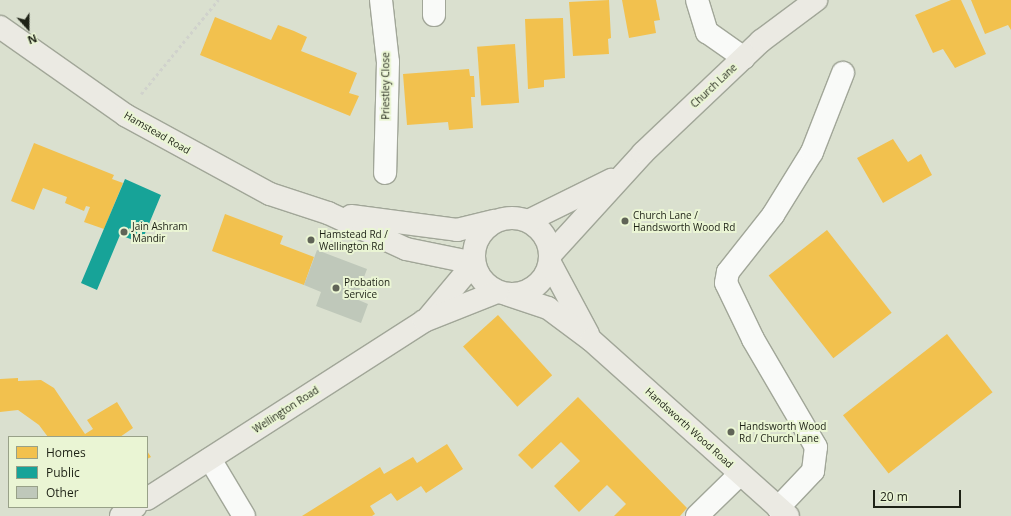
<!DOCTYPE html>
<style>
body{margin:0}
#map{position:relative;width:1011px;height:516px;overflow:hidden;background:#dae0cf;font-family:"Open Sans",sans-serif}
div>[style]{position:absolute}
.homes>*{inset:0;background:#f2c14e;transform-origin:0 0}
.public>*{inset:0;background:#17a398}
.building>*{inset:0;background:#bfc8ba}
.path>*{height:2.5px;margin-top:-1.25px;transform-origin:0;background:repeating-linear-gradient(90deg,#d0d2cc 0 3px,transparent 0 6px)}
.roads{filter:drop-shadow(1px 0 #a1a698) drop-shadow(-1px 0 #a1a698) drop-shadow(0 1px #a1a698) drop-shadow(0 -1px #a1a698)}
.minor>*{height:22px;margin:-11px;padding:0 11px;transform-origin:11px;border-radius:11px;background:#f9faf8}
.major>*{height:22px;margin:-11px;padding:0 11px;transform-origin:11px;border-radius:11px;background:#ebeae3}
.major>.ring{margin:-11px;padding:0;box-sizing:content-box;background:none;border:22px solid #ebeae3;border-radius:50%}
.dots>*{width:11px;height:11px;translate:-50% -50%;box-sizing:border-box;border:2px solid #eaf5d4;border-radius:50%}
span{translate:-50% -50%;white-space:nowrap;text-align:center;line-height:1.15;-webkit-text-stroke:4px #eaf5d4;paint-order:stroke}
.street-label{font-size:10px;color:#1e2216}
.poi-label{font-size:10px;color:#1e2216}
.left{translate:0 -50%;text-align:left}
.legend{position:absolute;left:8px;top:436px;width:140px;height:72px;box-sizing:border-box;background:#eaf5d4;border:1px solid #98a188;margin:0;padding:5px 7px;list-style:none;font-size:12px;color:#1e2216}
.legend li{display:flex;align-items:center;gap:8px;height:20px}
.legend b{width:20px;border:1px solid #98a188}
.north{position:absolute;left:8px;top:8px;width:40px;height:40px;-webkit-text-stroke:3px #eaf5d4;paint-order:stroke;rotate:159deg;font-size:11px;font-weight:700;line-height:16px;text-align:center;color:#1e2216}
.north::after{content:'';display:block;margin:auto;width:14px;height:18px;background:#1e2216;clip-path:polygon(50% 0,100% 100%,50% 72%,0 100%)}
.scale{position:absolute;left:873px;top:490px;width:88px;height:18px;box-sizing:border-box;border:2px solid #1e2216;border-top:0;padding-left:5px;font-size:12px;line-height:14px;white-space:nowrap;color:#1e2216;-webkit-text-stroke:3px #eaf5d4;paint-order:stroke}
</style>
<div id="map">
<div class="homes">
<div style="clip-path:polygon(609px 0,611px 38px,608px 39px,609px 54px,573px 56px,569px 2px)"></div>
<div style="clip-path:polygon(622px 0,656px 0,660px 20px,654px 21px,656px 33px,629px 38px)"></div>
<div style="clip-path:polygon(951px 0,961px 0,986px 54px,955px 68px,943px 49px,933px 53px,915px 15px)"></div>
<div style="clip-path:polygon(971px 0,1011px 0,1011px 30px,1008px 25px,985px 34px)"></div>
<div style="clip-path:polygon(215px 17px,271px 40px,278px 25px,294px 31px,307px 37px,301px 51px,357px 73px,349px 93px,359px 96px,350px 116px,200px 55px)"></div>
<div style="clip-path:polygon(563px 18px,565px 78px,544px 80px,544px 87px,528px 89px,525px 19px)"></div>
<div style="left:515px;top:44px;width:59px;height:38px;rotate:86deg"></div>
<div style="clip-path:polygon(469px 69px,470px 76px,474px 76px,475px 97px,471px 97px,473px 128px,449px 130px,448px 122px,407px 125px,403px 74px)"></div>
<div style="clip-path:polygon(893px 139px,908px 162px,921px 154px,932px 175px,883px 203px,857px 158px)"></div>
<div style="clip-path:polygon(34px 143px,114px 175px,112px 179px,123px 183px,104px 229px,84px 222px,90px 207px,86px 206px,84px 211px,65px 203px,67px 197px,43px 188px,34px 210px,11px 201px)"></div>
<div style="clip-path:polygon(225px 214px,283px 236px,280px 244px,314px 257px,304px 285px,212px 251px)"></div>
<div style="left:827px;top:230px;width:105px;height:74px;rotate:52deg"></div>
<div style="left:498px;top:315px;width:81px;height:47px;rotate:48deg"></div>
<div style="left:947px;top:334px;width:74px;height:132px;rotate:52deg"></div>
<div style="clip-path:polygon(18px 378px,18px 381px,41px 380px,54px 388px,85px 434px,93px 429px,87px 420px,117px 402px,133px 428px,120px 437px,48px 437px,39px 425px,18px 410px,0 412px,0 379px)"></div>
<div style="clip-path:polygon(578px 397px,687px 508px,680px 516px,614px 516px,626px 504px,607px 485px,579px 512px,554px 486px,580px 461px,561px 442px,532px 469px,518px 455px)"></div>
<div style="clip-path:polygon(447px 444px,463px 469px,426px 493px,421px 486px,397px 501px,391px 493px,370px 506px,375px 514px,372px 516px,302px 516px,380px 467px,384px 474px,413px 457px,417px 463px)"></div>
<div style="clip-path:polygon(147px 451px,151px 457px,147px 459px)"></div>
</div>
<div class="public">
<div style="clip-path:polygon(125px 179px,161px 195px,141px 243px,120px 235px,97px 290px,81px 283px)"></div>
</div>
<div class="building">
<div style="clip-path:polygon(317px 250px,367px 269px,356px 299px,368px 304px,361px 323px,316px 306px,321px 292px,304px 285px)"></div>
</div>
<div class="path">
<div style="left:141px;top:94px;width:122px;rotate:-50.7deg"></div>
</div>
<div class="roads">
<div class="minor">
<div style="left:381px;top:0;width:62px;rotate:83.6deg"></div>
<div style="left:388px;top:62px;width:111px;rotate:91.5deg"></div>
<div style="left:434px;top:0;width:15px;rotate:90deg"></div>
<div style="left:697px;top:0;width:34px;rotate:73deg"></div>
<div style="left:707px;top:32px;width:45px;rotate:35.1deg"></div>
<div style="left:210px;top:459px;width:66px;rotate:59.2deg"></div>
<div style="left:778px;top:508px;width:51px;rotate:-46.6deg"></div>
<div style="left:813px;top:471px;width:24px;rotate:-83deg"></div>
<div style="left:816px;top:447px;width:125px;rotate:-120.3deg"></div>
<div style="left:753px;top:339px;width:62px;rotate:-115.7deg"></div>
<div style="left:726px;top:283px;width:11px;rotate:-80deg"></div>
<div style="left:728px;top:272px;width:73px;rotate:-51.7deg"></div>
<div style="left:773px;top:215px;width:74px;rotate:-58.2deg"></div>
<div style="left:812px;top:152px;width:85px;rotate:-68.6deg"></div>
<div style="left:697px;top:516px;width:60px;rotate:-44.3deg"></div>
</div>
<div class="major">
<div style="left:0;top:27px;width:153px;rotate:35.1deg"></div>
<div style="left:125px;top:115px;width:165px;rotate:28.6deg"></div>
<div style="left:270px;top:194px;width:61px;rotate:18.1deg"></div>
<div style="left:328px;top:213px;width:86px;rotate:24.8deg"></div>
<div style="left:406px;top:249px;width:69px;rotate:11.6deg"></div>
<div style="left:351px;top:216px;width:107px;rotate:7.5deg"></div>
<div style="left:457px;top:230px;width:38px;rotate:-14deg"></div>
<div class="ring" style="left:474px;top:218px;width:54px;height:54px"></div>
<div style="left:528px;top:221px;width:93px;rotate:-26.3deg"></div>
<div style="left:550px;top:255px;width:138px;rotate:-47.6deg"></div>
<div style="left:643px;top:153px;width:163px;rotate:-43.5deg"></div>
<div style="left:761px;top:41px;width:69px;rotate:-36.7deg"></div>
<div style="left:550px;top:263px;width:81px;rotate:61.8deg"></div>
<div style="left:509px;top:295px;width:41px;rotate:18.4deg"></div>
<div style="left:548px;top:308px;width:54px;rotate:36.7deg"></div>
<div style="left:591px;top:340px;width:264px;rotate:41.8deg"></div>
<div style="left:428px;top:318px;width:72px;rotate:-50.1deg"></div>
<div style="left:147px;top:499px;width:329px;rotate:-32.7deg"></div>
<div style="left:424px;top:321px;width:79px;rotate:-21.7deg"></div>
<div style="left:121px;top:516px;width:17px;rotate:-33deg"></div>
</div>
</div>
<div class="dots">
<div style="left:625px;top:221px;background:#606457"></div>
<div style="left:124px;top:232px;background:#606457"></div>
<div style="left:311px;top:240px;background:#606457"></div>
<div style="left:336px;top:288px;background:#606457"></div>
<div style="left:731px;top:432px;background:#606457"></div>
</div>
<div class="street-label">
<span style="left:386px;top:86px;rotate:-90deg">Priestley Close</span>
<span style="left:714px;top:86px;rotate:-43deg">Church Lane</span>
<span style="left:157px;top:133px;rotate:30deg">Hamstead Road</span>
<span style="left:286px;top:410px;rotate:-33deg">Wellington Road</span>
<span style="left:689px;top:428px;rotate:42deg">Handsworth Wood Road</span>
</div>
<div class="poi-label">
<span class="left" style="left:633px;top:221px">Church Lane /<br>Handsworth Wood Rd</span>
<span class="left" style="left:132px;top:232px">Jain Ashram<br>Mandir</span>
<span class="left" style="left:319px;top:240px">Hamstead Rd /<br>Wellington Rd</span>
<span class="left" style="left:344px;top:288px">Probation<br>Service</span>
<span class="left" style="left:739px;top:432px">Handsworth Wood<br>Rd / Church Lane</span>
</div>
<ul class="legend">
<li><b style="height:11px;background:#f2c14e"></b>Homes</li>
<li><b style="height:11px;background:#17a398"></b>Public</li>
<li><b style="height:11px;background:#bfc8ba"></b>Other</li>
</ul>
<div class="north">N</div>
<div class="scale">20 m</div>
</div>
